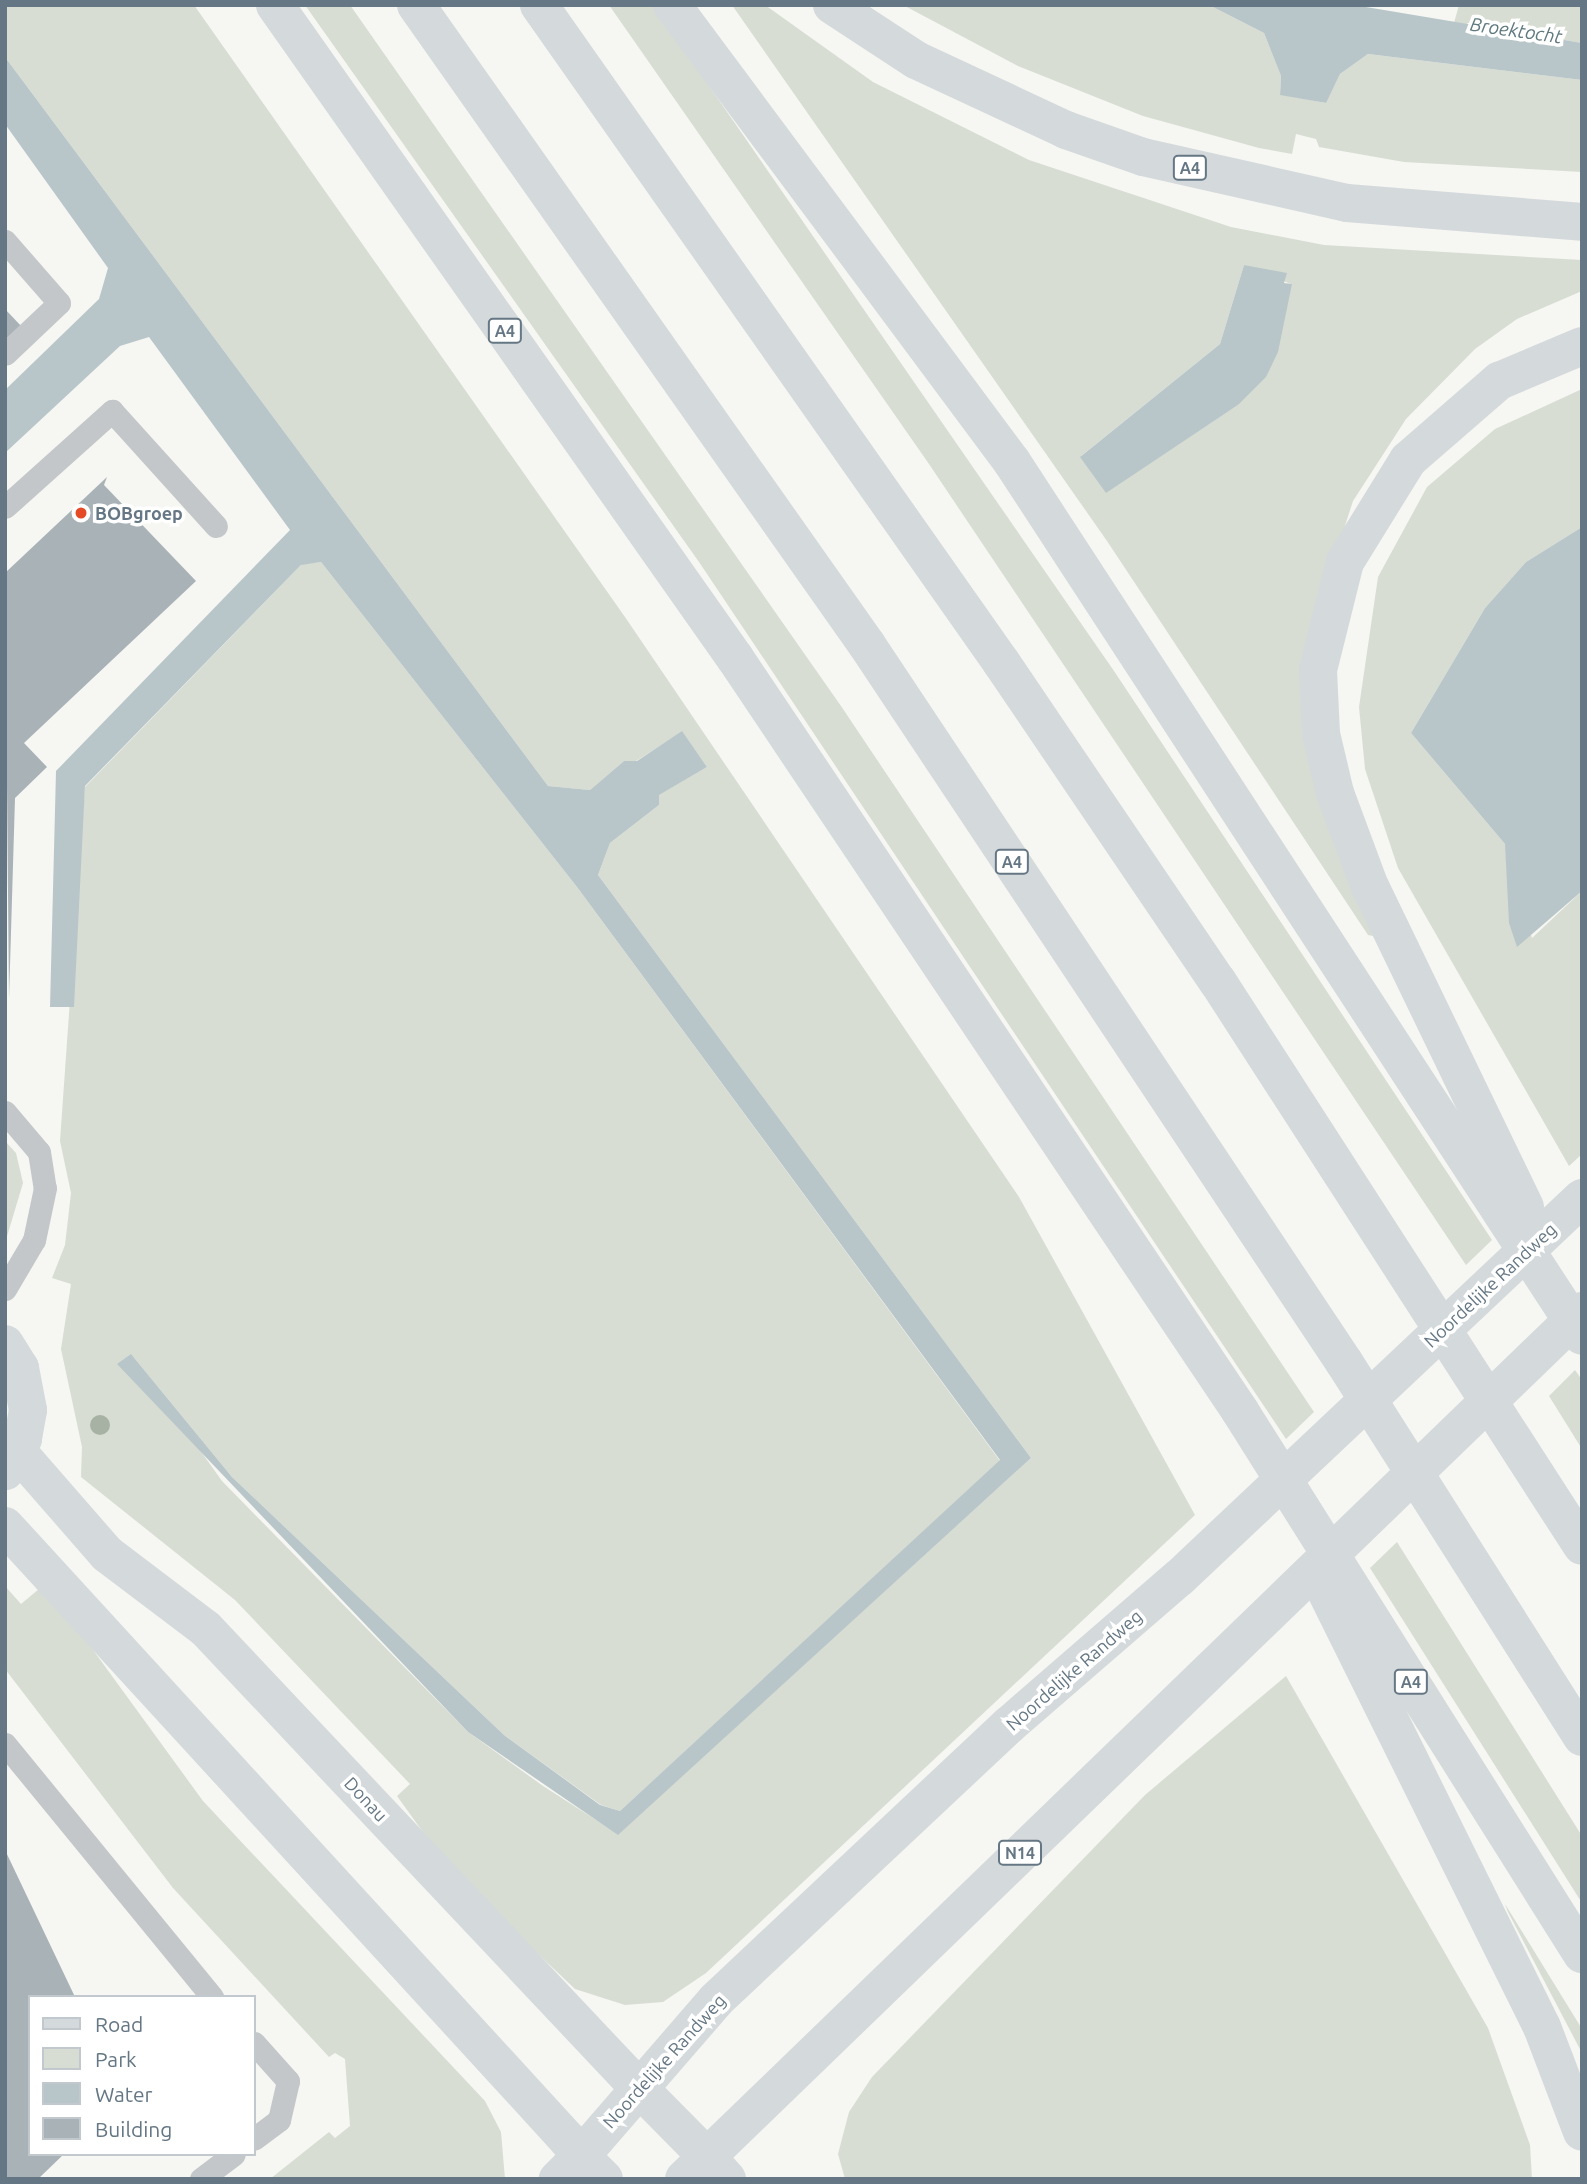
<!DOCTYPE html>
<style>
body{margin:0}
#map{position:relative;width:1587px;height:2184px;overflow:hidden;background:#f6f6f2;font-family:Ubuntu,sans-serif}
div>[style]{position:absolute}
.green>*{inset:0;background:#d7ddd3}
.water>*{inset:0;background:#b9c6c9}
.building>*{inset:0;background:#a9b2b7}
.service>*{height:23px;margin:-11.5px;padding:0 11.5px;transform-origin:11.5px;border-radius:11.5px;background:#c3c7ca}
.secondary>*{height:38px;margin:-19px;padding:0 19px;transform-origin:19px;border-radius:19px;background:#d4d9dc}
.primary>*{height:38px;margin:-19px;padding:0 19px;transform-origin:19px;border-radius:19px;background:#d4d9dc}
.motorway>*{height:38px;margin:-19px;padding:0 19px;transform-origin:19px;border-radius:19px;background:#d4d9dc}
.trees>*{width:20px;height:20px;margin:-10px;border-radius:50%;background:#a8b2a4}
.dots>*{width:19px;height:19px;translate:-50% -50%;box-sizing:border-box;border:4px solid #fff;border-radius:50%}
span{translate:-50% -50%;white-space:nowrap;text-align:center;line-height:1.15;-webkit-text-stroke:7px #fff;paint-order:stroke}
.shield-label span{padding:2px 5px;background:#fff;border:2px solid;border-radius:5px;-webkit-text-stroke-width:0}
.shield-label{font-size:16px;color:#657784;font-weight:700}
.poi-label{font-size:18px;color:#657784;font-weight:700}
.left{translate:0 -50%;text-align:left}
.street-label{font-size:18px;color:#657784}
.water-label{font-size:19px;color:#607980;font-style:italic}
.frame{position:absolute;inset:0;border:7px solid #657784;pointer-events:none}
.legend{position:absolute;left:28px;top:1995px;width:228px;height:161px;box-sizing:border-box;background:#fff;border:2px solid #c1c9ce;margin:0;padding:9px 12px;list-style:none;font-size:21px;color:#657784}
.legend li{display:flex;align-items:center;gap:14px;height:35px}
.legend b{width:35px;border:2px solid #c1c9ce}
</style>
<div id="map">
<div class="green">
<div style="clip-path:polygon(5px 5px,194px 5px,625px 617px,1019px 1197px,1195px 1515px,706px 1973px,663px 2002px,625px 2005px,575px 1989px,451px 1871px,397px 1796px,410px 1784px,235px 1600px,81px 1477px,82px 1447px,61px 1349px,71px 1284px,52px 1278px,65px 1245px,71px 1193px,60px 1141px,85px 787px,302px 564px,321px 562px,577px 887px,1000px 1461px,620px 1811px,601px 1805px,504px 1735px,232px 1477px,131px 1354px,222px 1481px,468px 1732px,543px 1786px,618px 1834px,1031px 1458px,598px 875px,610px 843px,659px 805px,658px 795px,707px 767px,682px 732px,636px 761px,624px 761px,590px 790px,548px 786px,5px 57px)"></div>
<div style="clip-path:polygon(305px 5px,350px 5px,841px 706px,1314px 1412px,1286px 1439px,699px 562px)"></div>
<div style="clip-path:polygon(609px 5px,653px 5px,1114px 671px,1492px 1240px,1466px 1265px,929px 464px)"></div>
<div style="clip-path:polygon(evenodd,732px 5px,765px 5px,873px 82px,1029px 160px,1231px 227px,1324px 245px,1582px 260px,1582px 291px,1517px 319px,1475px 349px,1406px 419px,1353px 501px,1341px 538px,1316px 624px,1383px 938px,1368px 935px,1107px 541px,732px 5px,1244px 265px,1291px 284px,1238px 405px,1106px 492px,1081px 456px,1220px 344px,1244px 265px)"></div>
<div style="clip-path:polygon(903px 5px,1209px 5px,1264px 33px,1281px 76px,1280px 94px,1325px 103px,1340px 74px,1368px 54px,1582px 80px,1582px 172px,1404px 162px,1319px 147px,1316px 139px,1296px 134px,1292px 154px,1259px 148px,1143px 116px,1018px 66px)"></div>
<div style="clip-path:polygon(1459px 5px,1582px 5px,1582px 43px,1454px 23px)"></div>
<div style="clip-path:polygon(1582px 389px,1582px 527px,1526px 562px,1485px 608px,1411px 733px,1505px 844px,1532px 938px,1582px 891px,1582px 1154px,1569px 1166px,1398px 868px,1365px 769px,1359px 707px,1378px 577px,1427px 487px,1495px 429px)"></div>
<div style="clip-path:polygon(5px 1141px,16px 1153px,23px 1183px,5px 1243px)"></div>
<div style="clip-path:polygon(1575px 1370px,1582px 1380px,1582px 1449px,1549px 1396px)"></div>
<div style="clip-path:polygon(1397px 1542px,1582px 1836px,1582px 1903px,1370px 1568px)"></div>
<div style="clip-path:polygon(45px 1584px,203px 1801px,485px 2101px,501px 2132px,505px 2179px,270px 2179px,329px 2132px,335px 2138px,350px 2126px,345px 2059px,335px 2053px,329px 2057px,173px 1888px,5px 1669px,5px 1586px,21px 1604px)"></div>
<div style="clip-path:polygon(1286px 1676px,1488px 2028px,1530px 2145px,1532px 2179px,845px 2179px,838px 2154px,849px 2112px,872px 2077px,1145px 1795px)"></div>
<div style="clip-path:polygon(1505px 1904px,1582px 2029px,1582px 2053px,1508px 1912px)"></div>
</div>
<div class="water">
<div style="clip-path:polygon(1209px 5px,1354px 5px,1582px 43px,1582px 80px,1368px 54px,1340px 74px,1326px 103px,1280px 95px,1281px 76px,1264px 33px)"></div>
<div style="clip-path:polygon(5px 57px,548px 786px,590px 790px,624px 761px,637px 761px,682px 731px,707px 767px,659px 795px,659px 805px,610px 843px,598px 875px,1031px 1458px,618px 1835px,468px 1732px,117px 1364px,131px 1354px,232px 1477px,504px 1735px,600px 1805px,620px 1811px,1000px 1460px,577px 887px,321px 562px,301px 565px,85px 786px,74px 1007px,50px 1007px,56px 771px,290px 530px,149px 337px,120px 346px,5px 453px,5px 390px,99px 299px,108px 268px,5px 124px)"></div>
<div style="clip-path:polygon(1244px 265px,1287px 273px,1284px 283px,1292px 284px,1278px 352px,1266px 377px,1238px 405px,1106px 493px,1080px 457px,1220px 344px)"></div>
<div style="clip-path:polygon(1582px 527px,1582px 891px,1517px 947px,1509px 923px,1505px 844px,1411px 733px,1485px 608px,1526px 562px)"></div>
</div>
<div class="building">
<div style="clip-path:polygon(5px 309px,22px 327px,5px 343px)"></div>
<div style="clip-path:polygon(107px 477px,104px 485px,196px 581px,24px 743px,47px 767px,15px 798px,9px 999px,5px 573px)"></div>
<div style="clip-path:polygon(5px 1850px,75px 1997px,30px 1997px,30px 2154px,64px 2154px,38px 2179px,5px 2179px)"></div>
</div>
<div class="service">
<div style="left:5px;top:241px;width:82px;rotate:48.9deg"></div>
<div style="left:59px;top:303px;width:74px;rotate:136.6deg"></div>
<div style="left:5px;top:507px;width:144px;rotate:-41.9deg"></div>
<div style="left:112px;top:411px;width:155px;rotate:47.9deg"></div>
<div style="left:5px;top:1112px;width:52px;rotate:49.6deg"></div>
<div style="left:39px;top:1152px;width:36px;rotate:81deg"></div>
<div style="left:45px;top:1188px;width:53px;rotate:101.9deg"></div>
<div style="left:34px;top:1240px;width:57px;rotate:120.6deg"></div>
<div style="left:5px;top:1744px;width:327px;rotate:50.7deg"></div>
<div style="left:254px;top:2043px;width:51px;rotate:48.2deg"></div>
<div style="left:288px;top:2081px;width:40px;rotate:103deg"></div>
<div style="left:279px;top:2120px;width:31px;rotate:143deg"></div>
<div style="left:201px;top:2179px;width:41px;rotate:-37.1deg"></div>
</div>
<div class="secondary">
<div style="left:5px;top:1344px;width:28px;rotate:58deg"></div>
<div style="left:20px;top:1368px;width:43px;rotate:79.2deg"></div>
<div style="left:28px;top:1410px;width:29px;rotate:100deg"></div>
<div style="left:23px;top:1439px;width:37px;rotate:119deg"></div>
<div style="left:18px;top:1452px;width:135px;rotate:48.9deg"></div>
<div style="left:107px;top:1554px;width:124px;rotate:37.1deg"></div>
<div style="left:206px;top:1629px;width:628px;rotate:46.68deg"></div>
<div style="left:5px;top:1526px;width:832px;rotate:47.49deg"></div>
<div style="left:567px;top:2139px;width:22px;rotate:51deg"></div>
<div style="left:581px;top:2156px;width:33px;rotate:135deg"></div>
</div>
<div class="primary">
<div style="left:637px;top:2086px;width:100px;rotate:45.4deg"></div>
<div style="left:604px;top:2179px;width:33px;rotate:-135deg"></div>
<div style="left:581px;top:2156px;width:206px;rotate:-49.1deg"></div>
<div style="left:716px;top:2000px;width:402px;rotate:-43.2deg"></div>
<div style="left:1009px;top:1725px;width:225px;rotate:-40.9deg"></div>
<div style="left:1179px;top:1578px;width:554px;rotate:-43.32deg"></div>
<div style="left:684px;top:2179px;width:1249px;rotate:-44.03deg"></div>
</div>
<div class="motorway">
<div style="left:275px;top:5px;width:799px;rotate:54.84deg"></div>
<div style="left:735px;top:658px;width:907px;rotate:56.15deg"></div>
<div style="left:1240px;top:1411px;width:642px;rotate:57.8deg"></div>
<div style="left:416px;top:5px;width:783px;rotate:54.83deg"></div>
<div style="left:867px;top:645px;width:861px;rotate:56.37deg"></div>
<div style="left:1344px;top:1362px;width:444px;rotate:57.6deg"></div>
<div style="left:539px;top:5px;width:803px;rotate:54.89deg"></div>
<div style="left:1001px;top:662px;width:387px;rotate:55.9deg"></div>
<div style="left:1218px;top:982px;width:671px;rotate:57.16deg"></div>
<div style="left:672px;top:5px;width:570px;rotate:53.35deg"></div>
<div style="left:1012px;top:462px;width:1043px;rotate:56.89deg"></div>
<div style="left:832px;top:5px;width:100px;rotate:33.2deg"></div>
<div style="left:916px;top:60px;width:166px;rotate:25deg"></div>
<div style="left:1066px;top:130px;width:82px;rotate:19.3deg"></div>
<div style="left:1143px;top:157px;width:209px;rotate:12.7deg"></div>
<div style="left:1347px;top:203px;width:236px;rotate:4.6deg"></div>
<div style="left:1525px;top:1207px;width:356px;rotate:-115.8deg"></div>
<div style="left:1370px;top:887px;width:100px;rotate:-110.4deg"></div>
<div style="left:1335px;top:793px;width:61px;rotate:-103.3deg"></div>
<div style="left:1321px;top:734px;width:64px;rotate:-92.7deg"></div>
<div style="left:1318px;top:670px;width:111px;rotate:-76deg"></div>
<div style="left:1345px;top:562px;width:120px;rotate:-58.3deg"></div>
<div style="left:1408px;top:460px;width:121px;rotate:-41deg"></div>
<div style="left:1499px;top:381px;width:90px;rotate:-22.9deg"></div>
<div style="left:1318px;top:1575px;width:504px;rotate:63.64deg"></div>
<div style="left:1542px;top:2027px;width:112px;rotate:69.1deg"></div>
<div style="left:707px;top:2157px;width:30px;rotate:48deg"></div>
</div>
<div class="trees">
<div style="left:100px;top:1425px"></div>
</div>
<div class="dots">
<div style="left:81px;top:513px;background:#e34a25"></div>
</div>
<div class="shield-label">
<span style="left:1190px;top:168px">A4</span>
<span style="left:505px;top:331px">A4</span>
<span style="left:1012px;top:862px">A4</span>
<span style="left:1411px;top:1682px">A4</span>
<span style="left:1020px;top:1853px">N14</span>
</div>
<div class="poi-label">
<span class="left" style="left:95px;top:513px">BOBgroep</span>
</div>
<div class="street-label">
<span style="left:1490px;top:1285px;rotate:-43deg">Noordelijke Randweg</span>
<span style="left:1074px;top:1670px;rotate:-41deg">Noordelijke Randweg</span>
<span style="left:366px;top:1799px;rotate:47deg">Donau</span>
<span style="left:664px;top:2061px;rotate:-48deg">Noordelijke Randweg</span>
</div>
<div class="water-label">
<span style="left:1516px;top:31px;rotate:8deg">Broektocht</span>
</div>
<div class="frame"></div>
<ul class="legend">
<li><b style="height:9px;background:#d4d9dc"></b>Road</li>
<li><b style="height:19px;background:#d7ddd3"></b>Park</li>
<li><b style="height:19px;background:#b9c6c9"></b>Water</li>
<li><b style="height:19px;background:#a9b2b7"></b>Building</li>
</ul>
</div>
